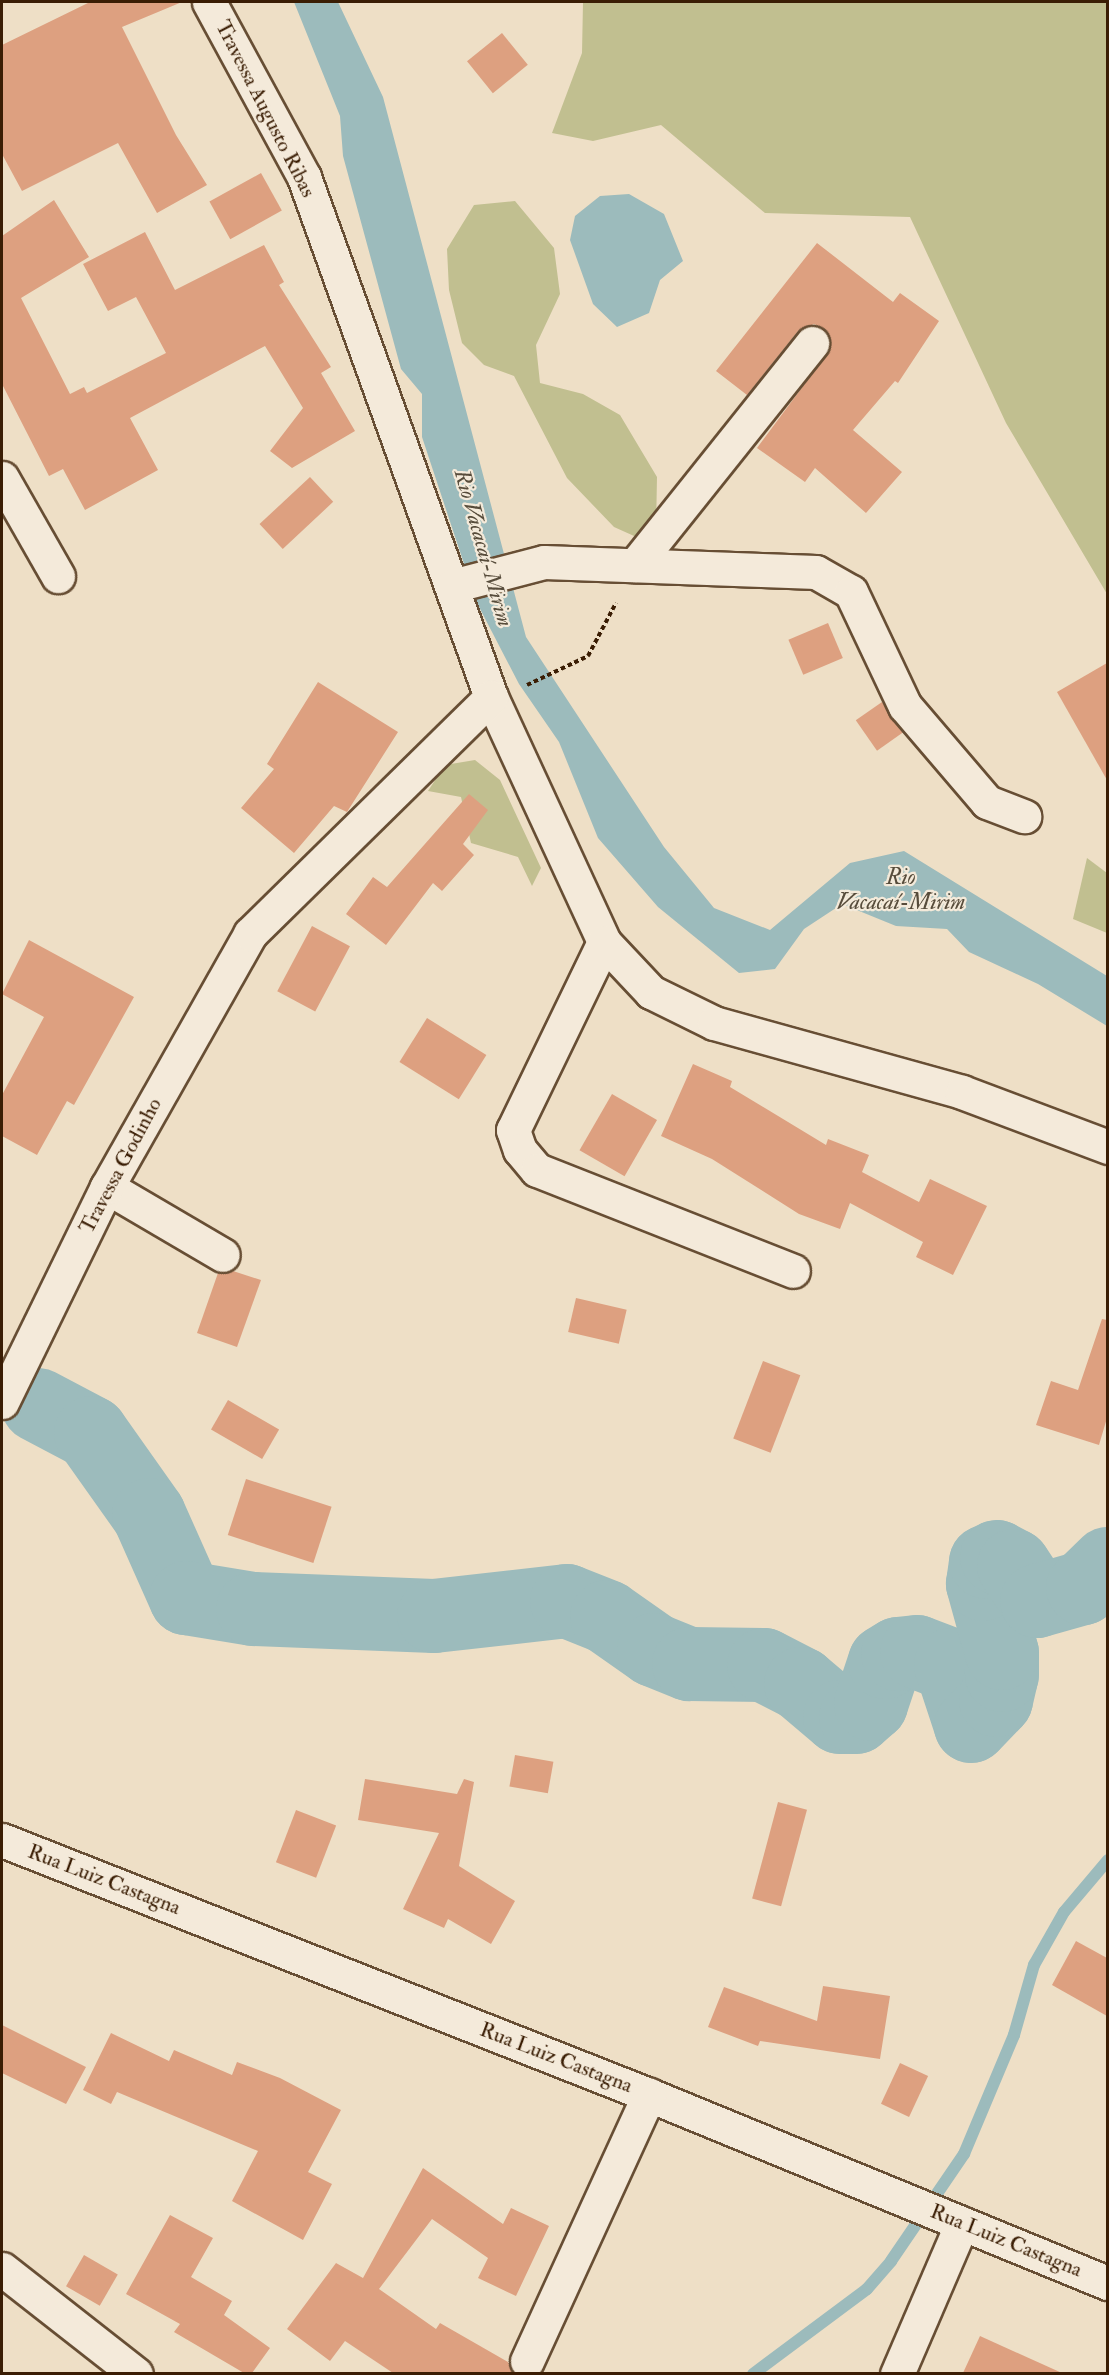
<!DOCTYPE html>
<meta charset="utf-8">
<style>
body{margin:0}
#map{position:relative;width:1109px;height:2375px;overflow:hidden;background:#eedfc6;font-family:"IM FELL Double Pica",serif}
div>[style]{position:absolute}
.green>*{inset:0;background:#c1bf90}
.water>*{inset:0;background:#9cbbbc}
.stream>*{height:12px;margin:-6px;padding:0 6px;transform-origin:6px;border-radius:6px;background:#9cbbbc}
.river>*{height:74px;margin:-37px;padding:0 37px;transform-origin:37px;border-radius:37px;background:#9cbbbc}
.building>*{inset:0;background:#dda080;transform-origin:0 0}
.path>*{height:4px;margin-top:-2px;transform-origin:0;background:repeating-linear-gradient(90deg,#3a1d04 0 4.5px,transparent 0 7.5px)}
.roads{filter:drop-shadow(2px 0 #674e34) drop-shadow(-2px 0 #674e34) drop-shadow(0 2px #674e34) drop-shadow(0 -2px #674e34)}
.minor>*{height:33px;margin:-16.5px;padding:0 16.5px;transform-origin:16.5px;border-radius:16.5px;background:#f4eada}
span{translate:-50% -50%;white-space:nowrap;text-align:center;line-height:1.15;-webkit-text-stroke:4.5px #f4eada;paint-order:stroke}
.street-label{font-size:21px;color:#3a1d04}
.water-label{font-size:22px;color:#574c3b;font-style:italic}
.frame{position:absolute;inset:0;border:3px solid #3a1d04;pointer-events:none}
</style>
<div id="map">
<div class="green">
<div style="clip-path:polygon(583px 2px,1107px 2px,1107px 594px,1006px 423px,910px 217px,765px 213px,661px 125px,593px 141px,552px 133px,582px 53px)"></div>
<div style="clip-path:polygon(515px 201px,554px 248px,560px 294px,536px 345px,540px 383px,583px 394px,620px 415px,657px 477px,656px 531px,643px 540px,614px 527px,567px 478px,514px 376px,484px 365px,462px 343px,449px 290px,447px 249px,474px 205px)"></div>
<div style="clip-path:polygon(475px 760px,500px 780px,541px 868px,532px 886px,518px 857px,471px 843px,461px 797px,428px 791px,445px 765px)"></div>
<div style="clip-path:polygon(1087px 858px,1107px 873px,1107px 933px,1073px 919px)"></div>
</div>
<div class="water">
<div style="clip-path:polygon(294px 2px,338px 2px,383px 97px,526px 637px,664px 847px,714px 908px,770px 930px,850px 863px,904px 851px,1107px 976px,1107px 1026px,1038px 984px,969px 952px,947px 929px,896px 926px,842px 904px,804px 929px,775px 969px,739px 973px,658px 907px,598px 838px,559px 742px,519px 684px,477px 603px,422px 437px,422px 394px,401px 369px,343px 156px,340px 116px)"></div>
<div style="clip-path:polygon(629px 194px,664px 214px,683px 261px,660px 280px,649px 313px,617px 327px,593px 304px,570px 240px,575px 216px,600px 196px)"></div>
</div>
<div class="stream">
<div style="left:753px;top:2374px;width:142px;rotate:-36.7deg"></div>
<div style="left:867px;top:2289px;width:37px;rotate:-49deg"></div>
<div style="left:891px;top:2261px;width:130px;rotate:-55.7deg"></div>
<div style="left:964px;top:2154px;width:129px;rotate:-67.2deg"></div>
<div style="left:1014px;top:2035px;width:73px;rotate:-74.1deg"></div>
<div style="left:1034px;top:1965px;width:61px;rotate:-60.5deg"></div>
<div style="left:1064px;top:1912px;width:68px;rotate:-49.8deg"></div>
</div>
<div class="river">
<div style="left:38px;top:1405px;width:60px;rotate:27.8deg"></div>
<div style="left:91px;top:1433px;width:100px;rotate:54.7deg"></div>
<div style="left:149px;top:1515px;width:91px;rotate:66deg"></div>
<div style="left:186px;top:1598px;width:68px;rotate:9.3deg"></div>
<div style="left:253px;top:1609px;width:181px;rotate:2.2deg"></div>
<div style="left:434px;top:1616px;width:134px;rotate:-6.4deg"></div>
<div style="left:567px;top:1601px;width:43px;rotate:21.8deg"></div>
<div style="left:607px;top:1617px;width:57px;rotate:35.1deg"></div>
<div style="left:654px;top:1650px;width:38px;rotate:22deg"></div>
<div style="left:689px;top:1664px;width:75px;rotate:0.8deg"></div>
<div style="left:764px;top:1665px;width:42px;rotate:27.2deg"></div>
<div style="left:801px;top:1684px;width:51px;rotate:40.2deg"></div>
<div style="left:840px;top:1717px;width:16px"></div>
<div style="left:856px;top:1717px;width:20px;rotate:-41deg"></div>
<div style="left:871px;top:1704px;width:44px;rotate:-71.6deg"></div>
<div style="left:885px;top:1662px;width:15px;rotate:-32deg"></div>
<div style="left:898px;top:1654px;width:19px;rotate:-6deg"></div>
<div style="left:917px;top:1652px;width:36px;rotate:21deg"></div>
<div style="left:951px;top:1665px;width:64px;rotate:71.8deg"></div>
<div style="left:971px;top:1726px;width:36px;rotate:-46deg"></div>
<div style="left:996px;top:1700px;width:26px;rotate:-77deg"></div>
<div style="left:1002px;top:1675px;width:22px;rotate:-90deg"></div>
<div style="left:1002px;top:1653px;width:72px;rotate:-105.4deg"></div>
<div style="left:983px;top:1584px;width:22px;rotate:-82deg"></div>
<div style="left:986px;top:1562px;width:12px;rotate:-24deg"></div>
<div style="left:997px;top:1557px;width:19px;rotate:28deg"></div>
<div style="left:1014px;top:1566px;width:42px;rotate:56.7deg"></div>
<div style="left:1037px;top:1601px;width:48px;rotate:-15.8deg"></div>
<div style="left:1083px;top:1588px;width:35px;rotate:-44deg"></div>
</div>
<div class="building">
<div style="clip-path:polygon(90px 2px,182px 2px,122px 27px,176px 135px,207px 185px,157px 213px,118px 143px,22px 191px,2px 154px,2px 45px)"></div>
<div style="left:502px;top:33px;width:41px;height:45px;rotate:51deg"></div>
<div style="left:261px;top:173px;width:43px;height:59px;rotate:61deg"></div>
<div style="clip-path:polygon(54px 200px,89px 257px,21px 298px,70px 394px,84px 387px,87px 393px,166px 353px,136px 297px,108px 311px,83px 264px,145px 232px,175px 290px,264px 245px,284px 282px,279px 285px,331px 367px,321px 373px,355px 431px,292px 468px,270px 451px,303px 408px,265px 346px,130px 418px,158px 470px,85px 510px,63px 469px,49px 476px,2px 384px,2px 236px)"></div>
<div style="clip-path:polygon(817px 243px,893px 302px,900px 293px,939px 321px,898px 383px,895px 381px,853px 430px,902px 472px,866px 513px,815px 468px,805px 482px,757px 448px,827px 354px,831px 345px,824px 329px,814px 324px,798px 331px,747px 395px,716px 371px)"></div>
<div style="left:310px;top:477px;width:34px;height:69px;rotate:47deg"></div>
<div style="left:828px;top:623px;width:38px;height:43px;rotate:67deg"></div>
<div style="clip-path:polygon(1107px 663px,1107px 780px,1057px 692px)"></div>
<div style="clip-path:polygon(318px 682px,398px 732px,347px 812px,334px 806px,294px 853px,241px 808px,274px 769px,267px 764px)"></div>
<div style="left:882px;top:702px;width:37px;height:32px;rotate:55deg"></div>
<div style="clip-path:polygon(469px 794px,488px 810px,463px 844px,474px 855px,442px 891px,433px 883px,386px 945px,346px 914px,373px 877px,387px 887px)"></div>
<div style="left:312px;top:926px;width:43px;height:74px;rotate:28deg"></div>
<div style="clip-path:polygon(29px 940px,134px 997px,74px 1105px,67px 1101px,37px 1155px,2px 1136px,2px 1095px,44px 1017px,2px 994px)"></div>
<div style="left:427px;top:1018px;width:70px;height:52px;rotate:32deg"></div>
<div style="clip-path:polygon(693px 1064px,732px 1081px,730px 1087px,826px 1145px,828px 1139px,869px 1155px,862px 1172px,919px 1202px,930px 1179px,987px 1206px,953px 1275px,916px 1257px,923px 1242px,850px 1203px,840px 1229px,799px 1214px,712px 1159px,661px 1136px)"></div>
<div style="left:612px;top:1094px;width:52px;height:65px;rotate:30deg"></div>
<div style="clip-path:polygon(233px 1271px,261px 1280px,237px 1347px,197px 1333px,218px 1273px)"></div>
<div style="left:576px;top:1298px;width:52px;height:35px;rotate:13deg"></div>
<div style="clip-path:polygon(1102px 1319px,1107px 1320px,1107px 1418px,1099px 1445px,1036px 1425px,1051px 1381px,1078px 1390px)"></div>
<div style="left:763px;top:1361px;width:40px;height:83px;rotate:21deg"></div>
<div style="left:228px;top:1400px;width:59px;height:34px;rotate:30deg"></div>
<div style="left:246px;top:1479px;width:90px;height:59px;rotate:18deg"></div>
<div style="left:515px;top:1755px;width:39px;height:32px;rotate:10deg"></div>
<div style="clip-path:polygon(365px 1779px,457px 1794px,464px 1779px,474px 1782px,459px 1866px,515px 1901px,491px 1944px,448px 1919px,444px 1928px,403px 1909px,439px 1833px,358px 1820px)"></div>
<div style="left:778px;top:1802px;width:30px;height:100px;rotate:15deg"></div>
<div style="left:296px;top:1810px;width:43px;height:56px;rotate:21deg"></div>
<div style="clip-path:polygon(1076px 1941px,1107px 1958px,1107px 2016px,1052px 1985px)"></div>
<div style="clip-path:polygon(823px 1986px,890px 1996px,880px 2059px,760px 2041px,758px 2046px,708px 2027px,724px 1987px,817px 2021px)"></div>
<div style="clip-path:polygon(2px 2025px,86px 2067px,66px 2104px,2px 2073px)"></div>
<div style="clip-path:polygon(111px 2033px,169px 2061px,174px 2050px,232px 2075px,237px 2062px,280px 2078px,341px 2110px,308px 2172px,332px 2184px,303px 2240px,232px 2201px,258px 2151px,117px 2092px,111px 2104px,83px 2090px)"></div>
<div style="left:900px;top:2063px;width:31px;height:45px;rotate:25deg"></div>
<div style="clip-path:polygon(423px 2168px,503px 2224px,511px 2208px,549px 2226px,516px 2296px,478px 2278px,488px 2258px,432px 2219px,379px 2289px,436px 2329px,440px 2323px,508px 2362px,514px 2373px,393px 2373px,345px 2341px,330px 2361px,287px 2329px,336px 2263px,363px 2278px)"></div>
<div style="clip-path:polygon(170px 2215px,213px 2238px,191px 2277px,232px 2301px,224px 2315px,270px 2348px,252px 2373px,244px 2373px,174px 2332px,180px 2324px,126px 2294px)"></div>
<div style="left:84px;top:2255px;width:39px;height:36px;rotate:30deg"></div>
<div style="clip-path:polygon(980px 2336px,1062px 2373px,963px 2373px)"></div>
</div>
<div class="path">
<div style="left:527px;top:685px;width:68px;rotate:-25.4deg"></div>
<div style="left:588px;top:656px;width:60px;rotate:-62.2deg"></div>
</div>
<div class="roads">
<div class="minor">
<div style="left:209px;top:2px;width:199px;rotate:61.5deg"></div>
<div style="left:304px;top:177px;width:553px;rotate:70.22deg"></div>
<div style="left:491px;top:697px;width:270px;rotate:65.2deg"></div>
<div style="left:604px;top:942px;width:69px;rotate:46.8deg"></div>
<div style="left:651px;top:992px;width:70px;rotate:26.2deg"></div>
<div style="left:714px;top:1023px;width:257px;rotate:15.5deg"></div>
<div style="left:962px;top:1092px;width:156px;rotate:20.6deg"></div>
<div style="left:2px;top:478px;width:113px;rotate:60.3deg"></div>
<div style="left:635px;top:565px;width:284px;rotate:-51.4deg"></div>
<div style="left:452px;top:586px;width:95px;rotate:-14.6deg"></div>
<div style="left:544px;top:562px;width:272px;rotate:2.1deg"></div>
<div style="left:816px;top:572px;width:40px;rotate:29.7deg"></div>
<div style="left:851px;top:592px;width:126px;rotate:64.7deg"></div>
<div style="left:905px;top:706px;width:126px;rotate:49.5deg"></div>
<div style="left:987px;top:802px;width:40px;rotate:21deg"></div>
<div style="left:604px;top:942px;width:209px;rotate:115.8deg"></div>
<div style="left:513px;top:1130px;width:21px;rotate:71deg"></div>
<div style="left:520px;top:1150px;width:26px;rotate:50deg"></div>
<div style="left:537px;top:1170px;width:275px;rotate:21.5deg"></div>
<div style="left:107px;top:1187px;width:134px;rotate:30.4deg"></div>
<div style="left:2px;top:1402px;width:239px;rotate:-64deg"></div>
<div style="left:107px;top:1187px;width:291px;rotate:-60.5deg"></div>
<div style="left:250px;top:934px;width:338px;rotate:-44.5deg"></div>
<div style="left:2px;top:1840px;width:695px;rotate:21.51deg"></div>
<div style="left:649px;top:2095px;width:496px;rotate:22.3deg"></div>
<div style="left:2px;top:2269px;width:170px;rotate:38.1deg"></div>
<div style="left:527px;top:2361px;width:293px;rotate:-65.4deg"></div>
<div style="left:897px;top:2374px;width:164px;rotate:-66.7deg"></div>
</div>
</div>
<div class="street-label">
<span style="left:265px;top:109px;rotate:63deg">Travessa Augusto Ribas</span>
<span style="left:121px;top:1166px;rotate:-62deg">Travessa Godinho</span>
<span style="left:104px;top:1880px;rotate:21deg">Rua Luiz Castagna</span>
<span style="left:556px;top:2058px;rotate:21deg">Rua Luiz Castagna</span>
<span style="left:1006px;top:2241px;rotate:22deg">Rua Luiz Castagna</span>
</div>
<div class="water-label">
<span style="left:483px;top:548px;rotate:74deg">Rio Vacacaí-Mirim</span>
<span style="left:901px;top:890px">Rio<br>Vacacaí-Mirim</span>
</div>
<div class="frame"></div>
</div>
